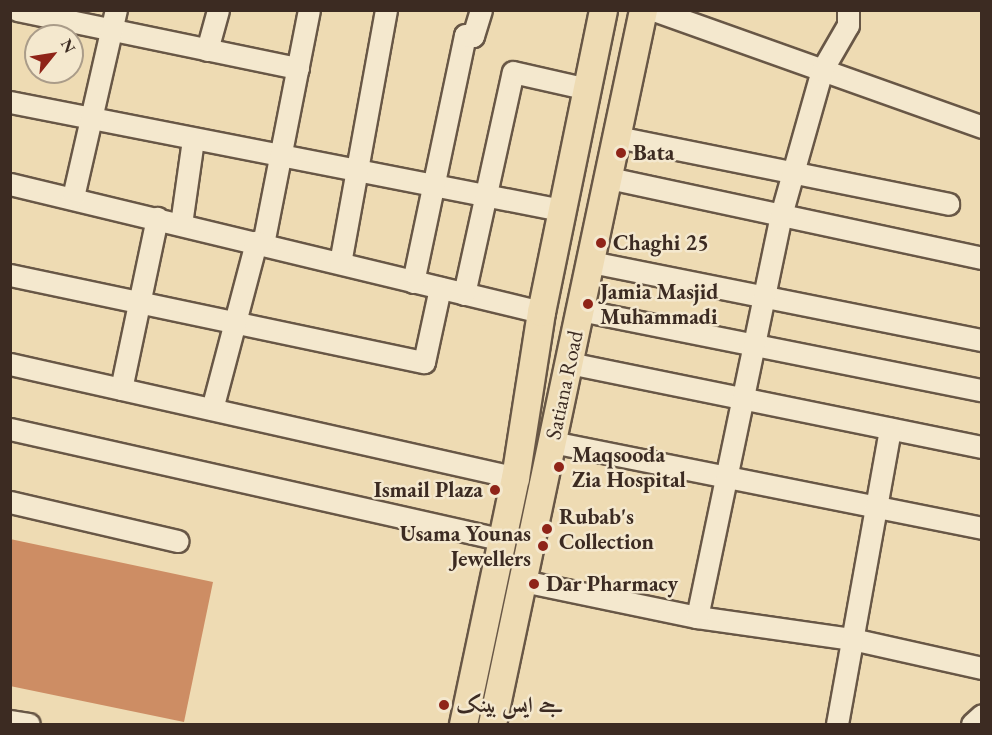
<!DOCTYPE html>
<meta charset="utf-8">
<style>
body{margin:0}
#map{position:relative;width:992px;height:735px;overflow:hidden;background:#eedbb3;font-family:"EB Garamond",Amiri,serif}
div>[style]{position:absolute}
.building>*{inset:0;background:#cd8d64}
.roads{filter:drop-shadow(2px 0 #685746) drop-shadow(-2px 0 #685746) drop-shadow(0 2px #685746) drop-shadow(0 -2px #685746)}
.minor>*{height:21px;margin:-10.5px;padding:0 10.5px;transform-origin:10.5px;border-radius:10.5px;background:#f4e8ce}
.major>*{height:27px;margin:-13.5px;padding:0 13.5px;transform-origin:13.5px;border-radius:13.5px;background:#eedbb3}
.dots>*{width:16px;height:16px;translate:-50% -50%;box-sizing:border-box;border:3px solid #f4e8ce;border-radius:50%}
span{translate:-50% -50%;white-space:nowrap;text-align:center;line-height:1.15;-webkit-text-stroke:5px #f4e8ce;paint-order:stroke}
.poi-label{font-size:22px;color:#3c2b22;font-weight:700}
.left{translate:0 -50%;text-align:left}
.right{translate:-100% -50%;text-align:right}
.street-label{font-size:22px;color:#3c2b22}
.frame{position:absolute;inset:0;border:12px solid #3c2b22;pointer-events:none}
.north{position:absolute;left:24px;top:24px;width:60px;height:60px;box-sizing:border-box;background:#f4e8ce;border:2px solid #aa9c89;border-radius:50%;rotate:60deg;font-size:16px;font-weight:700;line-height:24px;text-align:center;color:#3c2b22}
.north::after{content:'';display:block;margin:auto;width:21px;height:27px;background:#8f2418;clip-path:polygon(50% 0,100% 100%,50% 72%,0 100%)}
</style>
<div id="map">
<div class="building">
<div style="clip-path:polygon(10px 539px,213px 582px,184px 722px,10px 686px)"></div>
</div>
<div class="roads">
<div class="minor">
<div style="left:17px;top:10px;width:287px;rotate:11.7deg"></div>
<div style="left:654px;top:10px;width:348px;rotate:19.6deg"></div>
<div style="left:207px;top:50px;width:41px;rotate:-74.6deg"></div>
<div style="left:10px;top:102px;width:561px;rotate:11.09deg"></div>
<div style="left:617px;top:137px;width:338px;rotate:11.4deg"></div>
<div style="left:609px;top:178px;width:381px;rotate:12.1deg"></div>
<div style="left:10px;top:184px;width:546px;rotate:13.55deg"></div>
<div style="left:73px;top:197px;width:192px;rotate:-77.1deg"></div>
<div style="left:181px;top:224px;width:85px;rotate:-81.9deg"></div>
<div style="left:263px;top:244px;width:238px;rotate:-78.9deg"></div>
<div style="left:591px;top:262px;width:399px;rotate:11.3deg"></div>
<div style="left:340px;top:263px;width:257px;rotate:-79.7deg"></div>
<div style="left:10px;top:275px;width:423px;rotate:11.9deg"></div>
<div style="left:424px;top:362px;width:76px;rotate:-77.8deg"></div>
<div style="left:413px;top:282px;width:252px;rotate:-78.1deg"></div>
<div style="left:465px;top:35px;width:8px;rotate:7deg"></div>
<div style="left:473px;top:36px;width:27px;rotate:-73deg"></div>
<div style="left:464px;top:294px;width:227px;rotate:-77.6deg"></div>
<div style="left:513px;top:72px;width:77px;rotate:12.8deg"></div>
<div style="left:580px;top:310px;width:410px;rotate:11.3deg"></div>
<div style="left:569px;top:363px;width:421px;rotate:11.5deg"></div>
<div style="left:10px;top:364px;width:520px;rotate:12.67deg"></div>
<div style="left:121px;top:389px;width:175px;rotate:-78.1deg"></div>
<div style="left:212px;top:409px;width:173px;rotate:-75.2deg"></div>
<div style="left:10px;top:429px;width:506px;rotate:12.66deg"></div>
<div style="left:552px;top:442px;width:439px;rotate:11.3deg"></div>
<div style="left:10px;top:502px;width:172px;rotate:13.1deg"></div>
<div style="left:523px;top:581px;width:178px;rotate:11.7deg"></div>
<div style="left:697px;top:617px;width:157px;rotate:8.1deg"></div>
<div style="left:852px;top:639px;width:133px;rotate:12.6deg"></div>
<div style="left:697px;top:617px;width:411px;rotate:-78.2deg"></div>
<div style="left:781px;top:215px;width:151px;rotate:-74.2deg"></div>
<div style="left:822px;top:70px;width:52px;rotate:-60deg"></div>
<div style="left:848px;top:25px;width:15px;rotate:-90deg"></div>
<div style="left:10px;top:721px;width:19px;rotate:9deg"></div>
<div style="left:837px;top:724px;width:300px;rotate:-79.8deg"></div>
<div style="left:972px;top:724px;width:13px;rotate:-42deg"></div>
</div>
<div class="major">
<div style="left:463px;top:724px;width:251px;rotate:-78.1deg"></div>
<div style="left:515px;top:478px;width:168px;rotate:-81.1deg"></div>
<div style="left:541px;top:312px;width:308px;rotate:-78.4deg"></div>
<div style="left:492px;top:724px;width:730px;rotate:-78.06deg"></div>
</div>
</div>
<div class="dots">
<div style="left:621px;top:153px;background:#8f2418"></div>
<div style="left:601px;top:243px;background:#8f2418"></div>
<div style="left:588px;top:304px;background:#8f2418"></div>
<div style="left:559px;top:467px;background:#8f2418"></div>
<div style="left:495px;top:490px;background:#8f2418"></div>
<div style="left:547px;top:529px;background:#8f2418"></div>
<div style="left:543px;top:546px;background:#8f2418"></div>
<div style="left:534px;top:584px;background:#8f2418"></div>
<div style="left:444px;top:705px;background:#8f2418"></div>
</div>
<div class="poi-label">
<span class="left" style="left:633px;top:153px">Bata</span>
<span class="left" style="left:613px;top:243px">Chaghi 25</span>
<span class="left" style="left:600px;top:304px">Jamia Masjid<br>Muhammadi</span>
<span class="left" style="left:572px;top:467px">Maqsooda<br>Zia Hospital</span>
<span class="right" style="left:483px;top:490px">Ismail Plaza</span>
<span class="left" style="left:559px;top:529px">Rubab's<br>Collection</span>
<span class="right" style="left:531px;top:546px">Usama Younas<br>Jewellers</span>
<span class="left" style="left:546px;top:584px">Dar Pharmacy</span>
<span class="left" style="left:456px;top:705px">جے ایس بینک</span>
</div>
<div class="street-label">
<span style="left:564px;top:385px;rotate:-78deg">Satiana Road</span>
</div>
<div class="frame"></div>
<div class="north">N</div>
</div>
